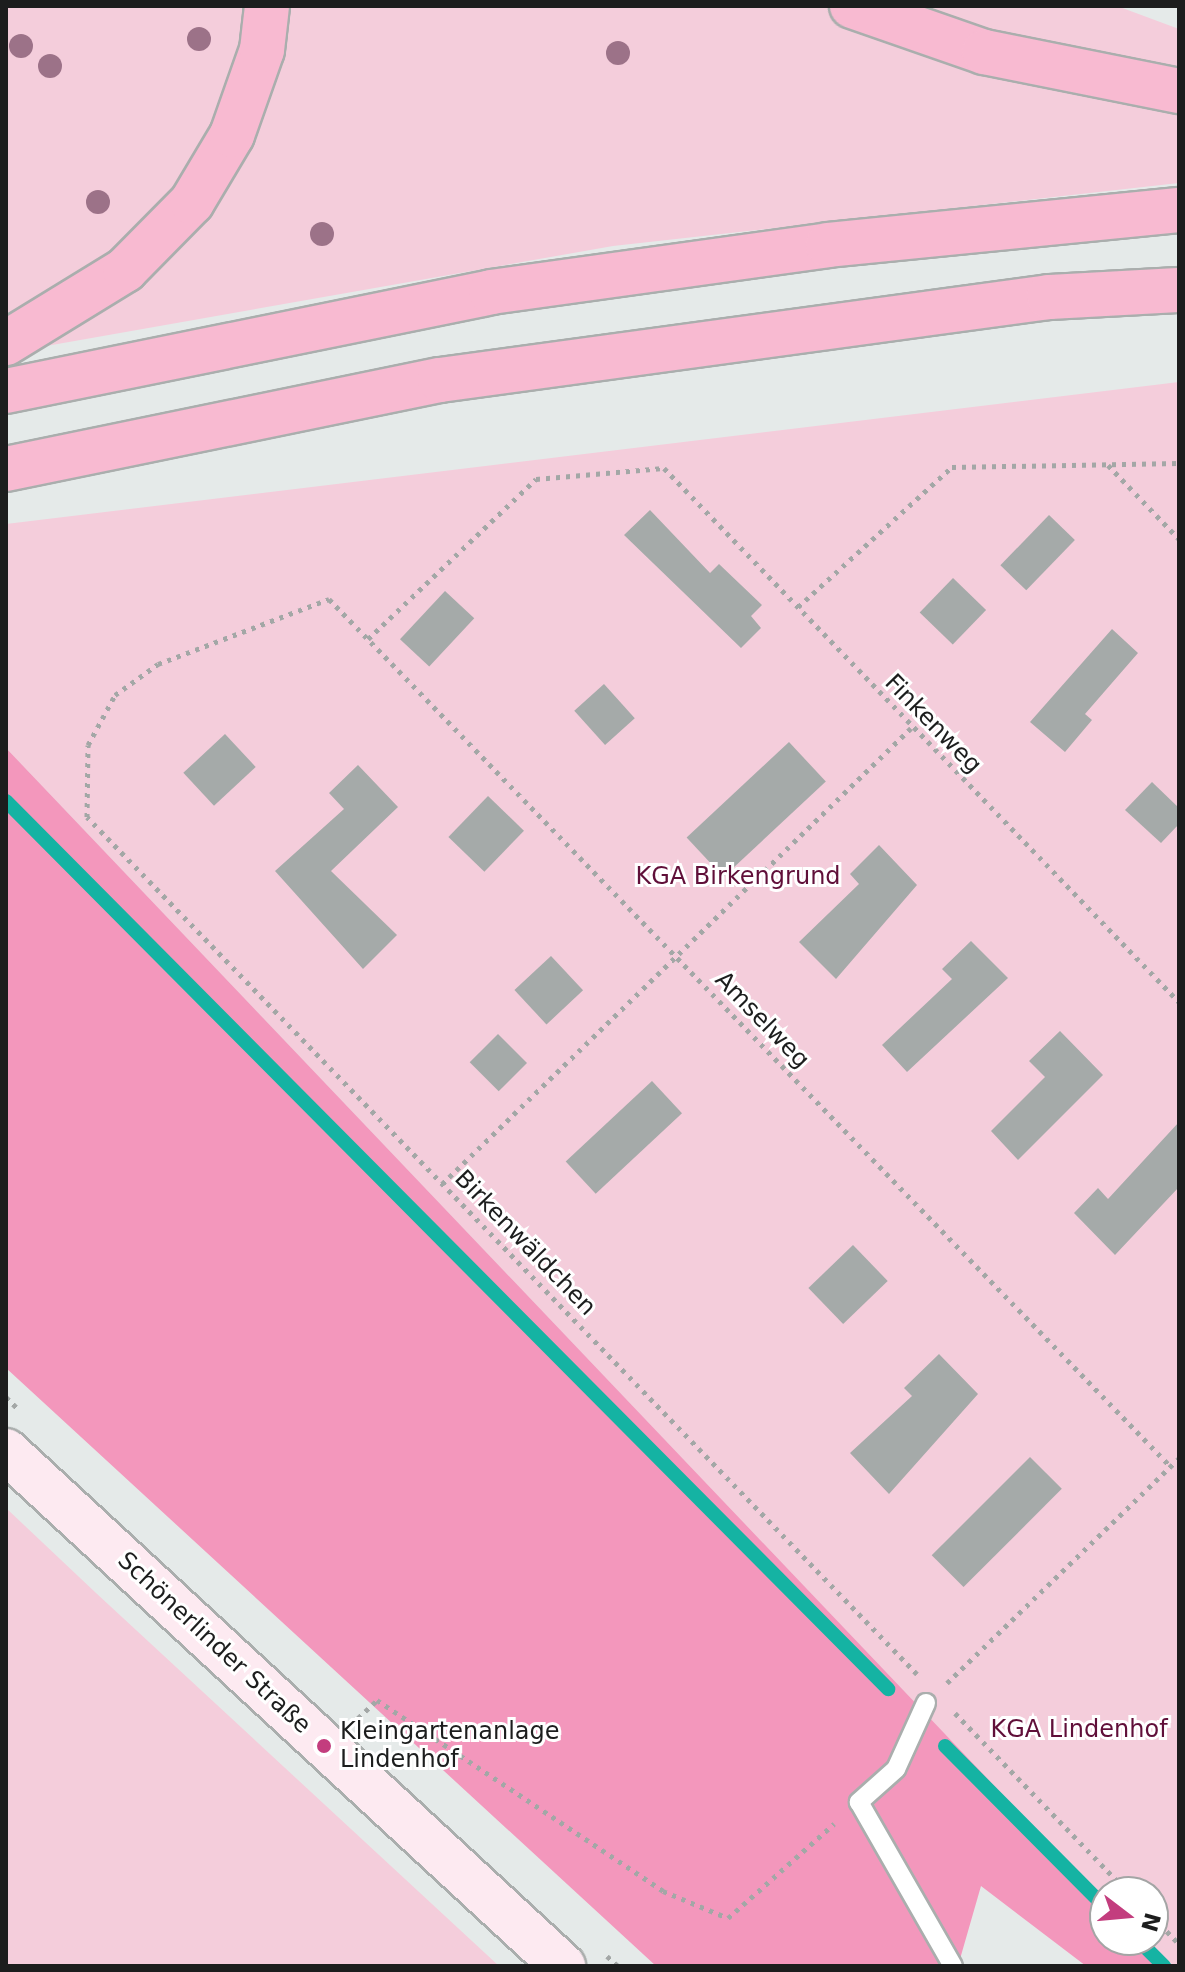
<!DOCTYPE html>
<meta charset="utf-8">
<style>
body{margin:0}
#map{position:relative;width:1185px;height:1972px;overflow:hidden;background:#e5eae9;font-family:"DejaVu Sans",sans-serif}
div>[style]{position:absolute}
.green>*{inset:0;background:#f4cddb}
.forest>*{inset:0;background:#f397bc}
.stream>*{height:14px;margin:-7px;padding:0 7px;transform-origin:7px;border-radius:7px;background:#15b3a3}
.building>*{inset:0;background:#a5aaa9;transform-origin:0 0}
.path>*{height:5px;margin-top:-2.5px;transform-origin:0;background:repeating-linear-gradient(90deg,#a3a7a6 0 4px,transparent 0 10px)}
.roads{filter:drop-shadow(2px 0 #aaaead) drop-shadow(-2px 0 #aaaead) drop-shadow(0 2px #aaaead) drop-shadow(0 -2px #aaaead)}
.service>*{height:18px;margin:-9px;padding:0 9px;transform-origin:9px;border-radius:9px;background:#fff}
.secondary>*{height:44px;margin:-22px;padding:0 22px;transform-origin:22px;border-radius:22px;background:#fdeaf1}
.motorway>*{height:44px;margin:-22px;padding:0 22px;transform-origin:22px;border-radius:22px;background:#f8bad1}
.trees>*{width:24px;height:24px;margin:-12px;border-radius:50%;background:#9c7288}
.dots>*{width:22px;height:22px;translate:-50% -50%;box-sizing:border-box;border:4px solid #fff;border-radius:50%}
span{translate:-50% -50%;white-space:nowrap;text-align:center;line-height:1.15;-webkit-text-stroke:6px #fff;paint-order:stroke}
.street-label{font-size:24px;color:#1c1d1d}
.park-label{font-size:24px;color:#600f39}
.poi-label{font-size:24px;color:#1c1d1d}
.left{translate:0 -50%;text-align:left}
.frame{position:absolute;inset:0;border:8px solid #1c1d1d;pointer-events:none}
.north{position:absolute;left:1089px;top:1876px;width:80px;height:80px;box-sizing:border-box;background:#fff;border:2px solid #a4a5a5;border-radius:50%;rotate:106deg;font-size:22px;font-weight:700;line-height:32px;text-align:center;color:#1c1d1d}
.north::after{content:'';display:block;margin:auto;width:28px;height:36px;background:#c33d7e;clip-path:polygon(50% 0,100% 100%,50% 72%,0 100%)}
</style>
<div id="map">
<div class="green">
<div style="clip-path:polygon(6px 6px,1117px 6px,1179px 29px,1179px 183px,613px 246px,35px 348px,6px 327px)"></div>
<div style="clip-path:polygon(1179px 382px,1179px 1966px,1166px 1966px,1141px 1940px,1153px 1940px,1153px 1892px,1105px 1892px,1105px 1902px,6px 748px,6px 524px)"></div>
<div style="clip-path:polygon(6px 1508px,96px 1593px,499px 1966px,6px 1966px)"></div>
</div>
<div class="forest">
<div style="clip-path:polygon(6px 748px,1105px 1902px,1105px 1940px,1142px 1940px,1166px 1966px,1086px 1966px,981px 1886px,958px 1966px,656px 1966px,6px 1368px)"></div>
</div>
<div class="stream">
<div style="left:6px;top:801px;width:1252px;rotate:45.19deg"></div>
<div style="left:945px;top:1746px;width:227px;rotate:45.2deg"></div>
<div style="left:1138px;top:1940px;width:37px;rotate:45deg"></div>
</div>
<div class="building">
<div style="clip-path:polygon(650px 510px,710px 573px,719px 564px,762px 605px,751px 616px,761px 628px,741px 648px,624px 535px)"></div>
<div style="left:1049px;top:515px;width:36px;height:70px;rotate:44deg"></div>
<div style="left:953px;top:578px;width:46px;height:48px;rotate:44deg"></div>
<div style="left:445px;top:591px;width:40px;height:66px;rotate:43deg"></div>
<div style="clip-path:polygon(1112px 629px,1138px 653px,1085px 714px,1092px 720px,1065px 752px,1030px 722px)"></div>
<div style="left:604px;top:684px;width:46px;height:40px;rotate:48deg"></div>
<div style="left:225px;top:734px;width:45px;height:57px;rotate:47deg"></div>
<div style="left:789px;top:742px;width:54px;height:140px;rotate:47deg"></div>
<div style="clip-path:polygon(358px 765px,398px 807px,331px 871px,397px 935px,363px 969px,275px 871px,344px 809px,329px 793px)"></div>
<div style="clip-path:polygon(1152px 782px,1179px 808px,1179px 824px,1161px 843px,1125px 810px)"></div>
<div style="left:488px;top:796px;width:50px;height:57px;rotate:44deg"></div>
<div style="clip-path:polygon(879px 845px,917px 885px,836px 979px,799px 942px,859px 884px,850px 874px)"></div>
<div style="clip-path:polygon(971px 941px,1008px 978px,907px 1072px,882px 1045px,952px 979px,942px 969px)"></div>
<div style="left:551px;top:956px;width:47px;height:50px;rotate:47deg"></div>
<div style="clip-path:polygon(1060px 1031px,1103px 1075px,1018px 1160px,991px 1131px,1045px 1077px,1029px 1061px)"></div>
<div style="left:498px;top:1034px;width:41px;height:40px;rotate:45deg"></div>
<div style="left:652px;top:1081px;width:44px;height:118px;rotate:47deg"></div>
<div style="clip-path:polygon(1179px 1122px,1179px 1187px,1115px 1255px,1074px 1213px,1098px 1188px,1108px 1199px)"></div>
<div style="left:853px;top:1245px;width:50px;height:62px;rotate:46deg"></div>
<div style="clip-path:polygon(939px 1354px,978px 1394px,889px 1494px,850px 1453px,912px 1396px,904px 1388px)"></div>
<div style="left:1030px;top:1457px;width:45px;height:139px;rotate:45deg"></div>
</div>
<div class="path">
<div style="left:1108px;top:465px;width:103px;rotate:46.2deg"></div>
<div style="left:798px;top:607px;width:208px;rotate:-42.3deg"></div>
<div style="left:952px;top:467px;width:227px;rotate:-1deg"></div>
<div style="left:368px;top:639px;width:232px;rotate:-43.6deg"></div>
<div style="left:536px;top:479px;width:128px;rotate:-4.9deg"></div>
<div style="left:664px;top:468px;width:742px;rotate:46.04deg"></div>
<div style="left:442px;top:1184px;width:654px;rotate:-44.19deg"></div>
<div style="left:6px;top:1397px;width:16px;rotate:45deg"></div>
<div style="left:917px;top:1674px;width:1193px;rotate:-134.08deg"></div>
<div style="left:87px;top:817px;width:72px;rotate:-89.2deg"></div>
<div style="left:88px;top:745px;width:57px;rotate:-61.6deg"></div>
<div style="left:115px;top:695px;width:53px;rotate:-35.8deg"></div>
<div style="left:158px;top:664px;width:183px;rotate:-20.8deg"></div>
<div style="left:329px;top:599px;width:1208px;rotate:45.87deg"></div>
<div style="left:947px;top:1683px;width:323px;rotate:-44.1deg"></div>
<div style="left:955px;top:1713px;width:249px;rotate:46deg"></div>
<div style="left:358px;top:1718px;width:26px;rotate:-43deg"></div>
<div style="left:377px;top:1700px;width:344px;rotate:33.7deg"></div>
<div style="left:663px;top:1891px;width:70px;rotate:22.6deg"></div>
<div style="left:728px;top:1918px;width:142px;rotate:-41.6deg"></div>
<div style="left:1153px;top:1917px;width:37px;rotate:46deg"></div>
<div style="left:607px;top:1956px;width:15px;rotate:42deg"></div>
</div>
<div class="roads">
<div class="service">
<div style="left:926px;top:1703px;width:72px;rotate:114.4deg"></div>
<div style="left:896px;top:1769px;width:50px;rotate:138.3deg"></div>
<div style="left:859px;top:1802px;width:189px;rotate:60.2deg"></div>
</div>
<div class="secondary">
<div style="left:6px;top:1451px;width:759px;rotate:42.76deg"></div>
</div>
<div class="motorway">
<div style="left:852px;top:6px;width:140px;rotate:19.2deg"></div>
<div style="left:984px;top:52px;width:199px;rotate:11.3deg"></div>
<div style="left:6px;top:343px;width:140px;rotate:-31.5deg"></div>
<div style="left:125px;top:270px;width:95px;rotate:-45.4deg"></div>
<div style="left:192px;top:202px;width:78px;rotate:-59.2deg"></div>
<div style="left:232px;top:135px;width:90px;rotate:-70.6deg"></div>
<div style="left:262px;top:50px;width:44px;rotate:-83.5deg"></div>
<div style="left:6px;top:391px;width:495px;rotate:-11.5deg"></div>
<div style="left:491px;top:292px;width:340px;rotate:-7.9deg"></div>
<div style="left:828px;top:245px;width:353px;rotate:-5.7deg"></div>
<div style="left:6px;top:469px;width:443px;rotate:-11.6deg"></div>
<div style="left:440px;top:380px;width:615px;rotate:-7.76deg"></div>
<div style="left:1049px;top:297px;width:130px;rotate:-3.1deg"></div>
</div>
</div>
<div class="trees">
<div style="left:199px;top:39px"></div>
<div style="left:21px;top:46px"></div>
<div style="left:618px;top:53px"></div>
<div style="left:50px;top:66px"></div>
<div style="left:98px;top:202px"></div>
<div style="left:322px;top:234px"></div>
</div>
<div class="dots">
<div style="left:324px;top:1746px;background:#c33d7e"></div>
</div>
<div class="street-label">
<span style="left:933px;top:724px;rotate:46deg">Finkenweg</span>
<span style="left:762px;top:1020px;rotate:46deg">Amselweg</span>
<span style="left:525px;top:1243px;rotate:46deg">Birkenwäldchen</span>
<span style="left:214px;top:1643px;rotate:43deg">Schönerlinder Straße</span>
</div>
<div class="park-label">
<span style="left:738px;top:877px">KGA Birkengrund</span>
<span style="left:1079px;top:1730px">KGA Lindenhof</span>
</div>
<div class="poi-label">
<span class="left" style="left:340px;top:1746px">Kleingartenanlage<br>Lindenhof</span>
</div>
<div class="frame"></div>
<div class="north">N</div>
</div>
